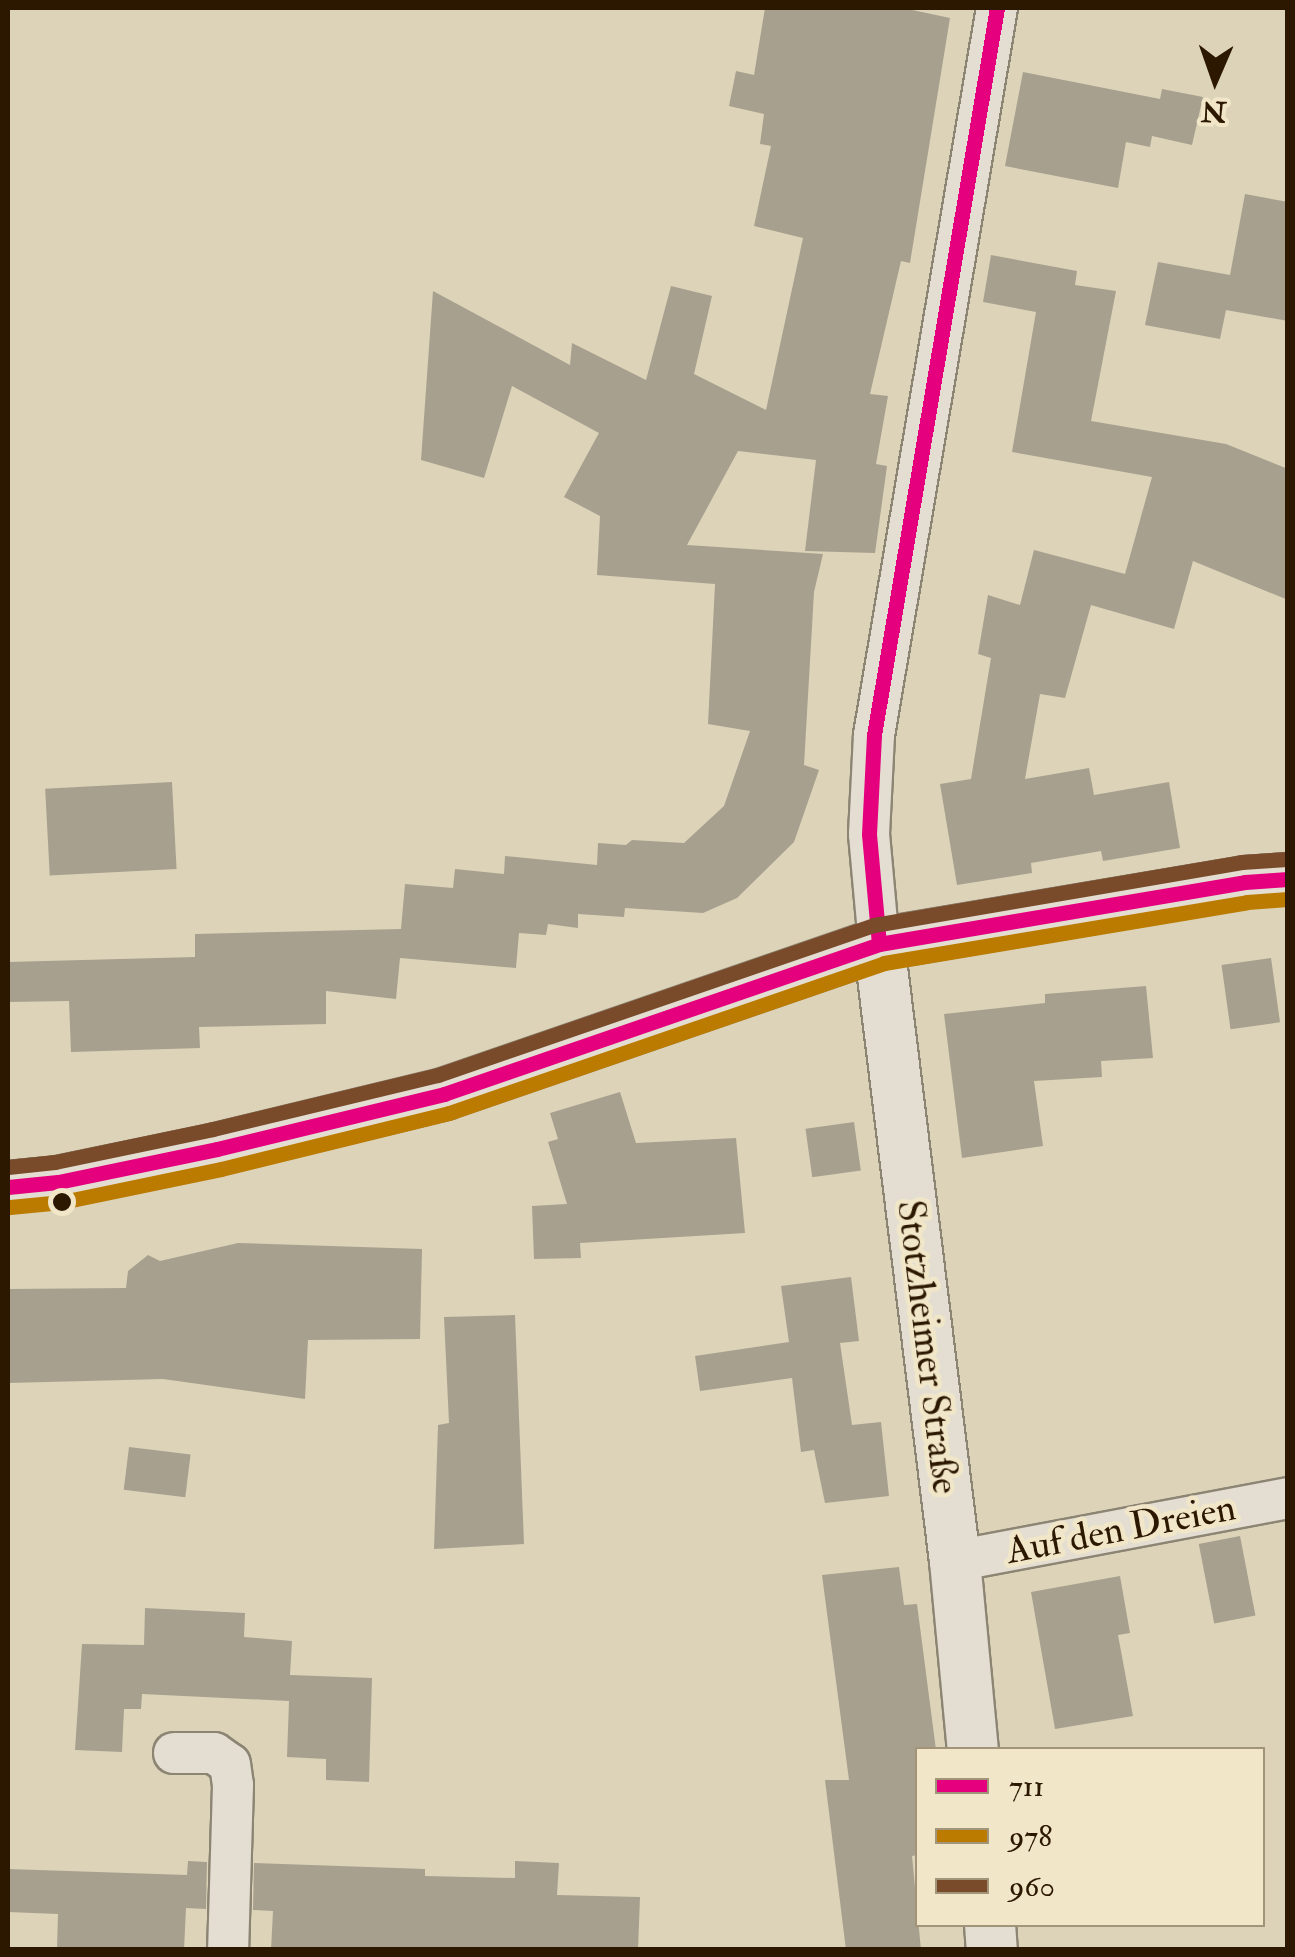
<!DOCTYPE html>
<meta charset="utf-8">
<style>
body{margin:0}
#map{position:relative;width:1295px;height:1957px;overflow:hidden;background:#dcd3b9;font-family:"IM FELL Double Pica",serif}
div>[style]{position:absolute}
.building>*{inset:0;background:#a8a08e;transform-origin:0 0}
.roads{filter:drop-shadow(2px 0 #8d8574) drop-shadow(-2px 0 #8d8574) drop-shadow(0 2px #8d8574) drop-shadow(0 -2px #8d8574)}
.minor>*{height:40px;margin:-20px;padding:0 20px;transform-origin:20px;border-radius:20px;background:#e3ded1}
.tertiary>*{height:50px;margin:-25px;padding:0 25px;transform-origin:25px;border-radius:25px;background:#e3ded1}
.bus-1>*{height:15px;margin:-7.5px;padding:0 7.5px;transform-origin:7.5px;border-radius:7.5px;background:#e5007d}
.bus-2>*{height:15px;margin:-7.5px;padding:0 7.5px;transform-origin:7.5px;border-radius:7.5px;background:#ba7b00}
.bus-3>*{height:15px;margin:-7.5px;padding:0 7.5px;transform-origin:7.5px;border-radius:7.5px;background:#7a4b2a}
.dots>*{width:28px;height:28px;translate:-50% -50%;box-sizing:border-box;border:5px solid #f1e7c8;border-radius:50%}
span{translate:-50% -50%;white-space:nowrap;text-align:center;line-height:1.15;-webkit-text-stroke:9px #f1e7c8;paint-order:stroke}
.street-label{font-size:38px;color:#2c1700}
.frame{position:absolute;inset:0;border:10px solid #2c1700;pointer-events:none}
.legend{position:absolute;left:915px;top:1747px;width:350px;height:180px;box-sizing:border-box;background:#f1e7c8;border:2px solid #a29478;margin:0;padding:12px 18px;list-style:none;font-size:30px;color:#2c1700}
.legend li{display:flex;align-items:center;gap:20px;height:50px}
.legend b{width:50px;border:2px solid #a29478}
.north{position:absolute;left:1165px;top:30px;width:100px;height:100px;-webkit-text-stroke:8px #f1e7c8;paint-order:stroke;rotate:182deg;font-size:28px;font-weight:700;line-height:40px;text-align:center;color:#2c1700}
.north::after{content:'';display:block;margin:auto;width:35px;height:45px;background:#2c1700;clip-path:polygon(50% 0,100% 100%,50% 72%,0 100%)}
</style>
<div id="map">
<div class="building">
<div style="clip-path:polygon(765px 8px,903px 8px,950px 18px,910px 263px,901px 261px,870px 394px,888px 396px,876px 464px,887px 466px,875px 553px,805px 551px,816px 460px,738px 451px,687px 545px,823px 554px,814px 592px,804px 765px,819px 770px,794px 842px,737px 898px,703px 913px,625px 908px,624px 917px,578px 914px,578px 928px,548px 924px,546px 935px,519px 933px,516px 968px,400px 958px,396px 999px,326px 991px,326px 1024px,199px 1027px,200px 1048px,71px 1052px,69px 1001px,8px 1002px,8px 962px,195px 957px,195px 934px,401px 929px,405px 884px,453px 888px,455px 869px,504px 874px,505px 856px,597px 865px,598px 843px,626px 845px,632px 840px,684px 843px,724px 806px,750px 731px,708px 724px,715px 584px,597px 575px,600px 516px,564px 497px,599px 433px,512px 386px,484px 478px,421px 460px,433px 291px,570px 365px,572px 343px,646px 380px,671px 286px,712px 296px,694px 374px,766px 410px,803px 238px,754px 226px,771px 146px,760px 144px,764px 114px,729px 106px,736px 71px,754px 75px)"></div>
<div style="clip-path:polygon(1023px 72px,1160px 99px,1162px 89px,1203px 97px,1192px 145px,1152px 136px,1150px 147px,1126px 142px,1118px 188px,1005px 166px)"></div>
<div style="clip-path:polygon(1245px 194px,1288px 202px,1288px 321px,1226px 310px,1220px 339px,1145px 325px,1158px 262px,1230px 275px)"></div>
<div style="clip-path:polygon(991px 255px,1077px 271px,1075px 285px,1116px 291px,1091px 421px,1226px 444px,1288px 469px,1288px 600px,1193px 561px,1174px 629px,1091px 605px,1065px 698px,1040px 694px,1025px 779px,1089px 768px,1094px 795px,1169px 782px,1180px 848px,1103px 861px,1101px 851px,1031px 863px,1032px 873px,957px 885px,940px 784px,971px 779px,991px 658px,978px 654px,988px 595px,1020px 605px,1034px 550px,1125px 574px,1152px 477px,1012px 452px,1036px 312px,983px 302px)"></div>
<div style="left:172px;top:782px;width:87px;height:127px;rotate:87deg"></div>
<div style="left:1271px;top:958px;width:65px;height:50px;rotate:82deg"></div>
<div style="clip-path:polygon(1146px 986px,1153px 1058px,1101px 1061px,1102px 1077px,1034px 1081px,1043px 1146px,962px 1158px,944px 1014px,1045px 1003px,1045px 994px)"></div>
<div style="clip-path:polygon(620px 1092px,636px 1143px,736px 1138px,745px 1233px,580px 1243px,581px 1258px,534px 1259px,532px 1206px,567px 1204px,548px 1142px,558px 1139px,550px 1113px)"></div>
<div style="left:854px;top:1122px;width:49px;height:49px;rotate:82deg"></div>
<div style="clip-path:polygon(238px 1243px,422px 1249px,420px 1339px,308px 1340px,305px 1399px,163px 1379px,8px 1383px,8px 1289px,126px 1288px,128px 1271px,148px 1255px,160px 1261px)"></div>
<div style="clip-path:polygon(851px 1277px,859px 1341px,840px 1343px,852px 1425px,881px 1422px,889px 1496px,825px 1503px,814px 1450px,801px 1452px,792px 1378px,700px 1391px,695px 1356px,789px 1342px,781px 1286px)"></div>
<div style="clip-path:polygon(515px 1315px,524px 1544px,434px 1549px,438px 1425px,449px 1423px,444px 1317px)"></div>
<div style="left:129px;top:1447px;width:62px;height:43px;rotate:7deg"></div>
<div style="left:1240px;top:1536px;width:81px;height:42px;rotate:79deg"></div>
<div style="clip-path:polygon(899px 1567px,904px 1605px,917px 1604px,936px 1750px,918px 1750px,918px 1855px,912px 1856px,921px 1950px,846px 1950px,825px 1780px,849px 1780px,822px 1575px)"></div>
<div style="clip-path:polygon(1120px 1576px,1130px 1633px,1118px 1635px,1133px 1716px,1055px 1729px,1031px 1592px)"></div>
<div style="clip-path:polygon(145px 1608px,245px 1613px,244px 1637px,292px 1641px,290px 1675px,372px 1678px,369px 1782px,326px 1780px,326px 1759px,287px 1757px,289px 1701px,142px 1694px,141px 1709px,124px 1709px,122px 1752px,75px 1750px,82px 1644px,144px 1645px)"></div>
<div style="clip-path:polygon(188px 1861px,207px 1862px,206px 1909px,186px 1908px,184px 1950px,57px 1949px,58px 1914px,8px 1912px,8px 1869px,187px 1875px)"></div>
<div style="clip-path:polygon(515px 1861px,559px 1863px,557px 1895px,640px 1897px,638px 1950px,271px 1950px,273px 1911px,253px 1910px,254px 1863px,425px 1869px,425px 1876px,515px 1878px)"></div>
</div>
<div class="roads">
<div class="minor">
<div style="left:879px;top:944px;width:110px;rotate:-95.2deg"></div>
<div style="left:869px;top:834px;width:99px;rotate:-87.1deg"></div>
<div style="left:874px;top:735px;width:737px;rotate:-80.4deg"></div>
<div style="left:955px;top:1561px;width:339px;rotate:-10.7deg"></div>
<div style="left:174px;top:1753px;width:40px"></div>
<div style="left:214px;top:1753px;width:19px;rotate:35deg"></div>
<div style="left:230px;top:1764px;width:21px;rotate:82deg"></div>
<div style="left:233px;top:1785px;width:165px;rotate:91.7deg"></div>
</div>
<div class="tertiary">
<div style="left:879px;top:944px;width:622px;rotate:82.98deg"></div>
<div style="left:955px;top:1561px;width:190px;rotate:84.6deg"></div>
<div style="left:8px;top:1187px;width:50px;rotate:-5.7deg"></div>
<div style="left:58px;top:1182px;width:162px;rotate:-11.7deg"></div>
<div style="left:217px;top:1149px;width:234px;rotate:-13.6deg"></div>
<div style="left:444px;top:1094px;width:460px;rotate:-19deg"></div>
<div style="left:879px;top:944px;width:371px;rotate:-9.6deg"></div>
<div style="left:1245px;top:882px;width:43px;rotate:-4deg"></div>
<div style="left:990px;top:1924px;width:26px;rotate:86deg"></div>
</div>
</div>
<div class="bus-1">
<div style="left:879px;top:944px;width:110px;rotate:-95.2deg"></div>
<div style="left:869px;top:834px;width:99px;rotate:-87.1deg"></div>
<div style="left:874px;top:735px;width:737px;rotate:-80.4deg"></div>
<div style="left:8px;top:1187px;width:50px;rotate:-5.7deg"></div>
<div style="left:58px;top:1182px;width:162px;rotate:-11.7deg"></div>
<div style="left:217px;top:1149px;width:234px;rotate:-13.6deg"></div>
<div style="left:444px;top:1094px;width:460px;rotate:-19deg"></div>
<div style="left:879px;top:944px;width:371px;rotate:-9.6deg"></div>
<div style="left:1245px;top:882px;width:43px;rotate:-4deg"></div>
</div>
<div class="bus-2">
<div style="left:10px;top:1207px;width:52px;rotate:-5.5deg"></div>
<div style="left:62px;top:1202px;width:162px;rotate:-11.7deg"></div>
<div style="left:221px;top:1169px;width:235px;rotate:-13.8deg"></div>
<div style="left:449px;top:1113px;width:460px;rotate:-19deg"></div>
<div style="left:884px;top:963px;width:368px;rotate:-9.5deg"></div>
<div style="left:1247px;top:902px;width:41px;rotate:-4.2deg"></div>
</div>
<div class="bus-3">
<div style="left:8px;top:1167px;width:47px;rotate:-6.1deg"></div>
<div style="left:55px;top:1162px;width:161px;rotate:-11.8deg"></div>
<div style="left:213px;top:1129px;width:231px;rotate:-13.5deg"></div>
<div style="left:438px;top:1075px;width:461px;rotate:-19deg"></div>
<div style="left:874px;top:925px;width:373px;rotate:-9.7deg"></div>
<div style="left:1242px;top:862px;width:45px;rotate:-3.8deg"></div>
</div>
<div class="dots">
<div style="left:62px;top:1202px;background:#2c1700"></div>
</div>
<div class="street-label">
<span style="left:927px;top:1347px;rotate:83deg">Stotzheimer Straße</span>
<span style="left:1121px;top:1530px;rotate:-11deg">Auf den Dreien</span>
</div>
<div class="frame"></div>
<ul class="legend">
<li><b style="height:12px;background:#e5007d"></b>711</li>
<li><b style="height:12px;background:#ba7b00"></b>978</li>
<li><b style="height:12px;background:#7a4b2a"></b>960</li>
</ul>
<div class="north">N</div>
</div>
